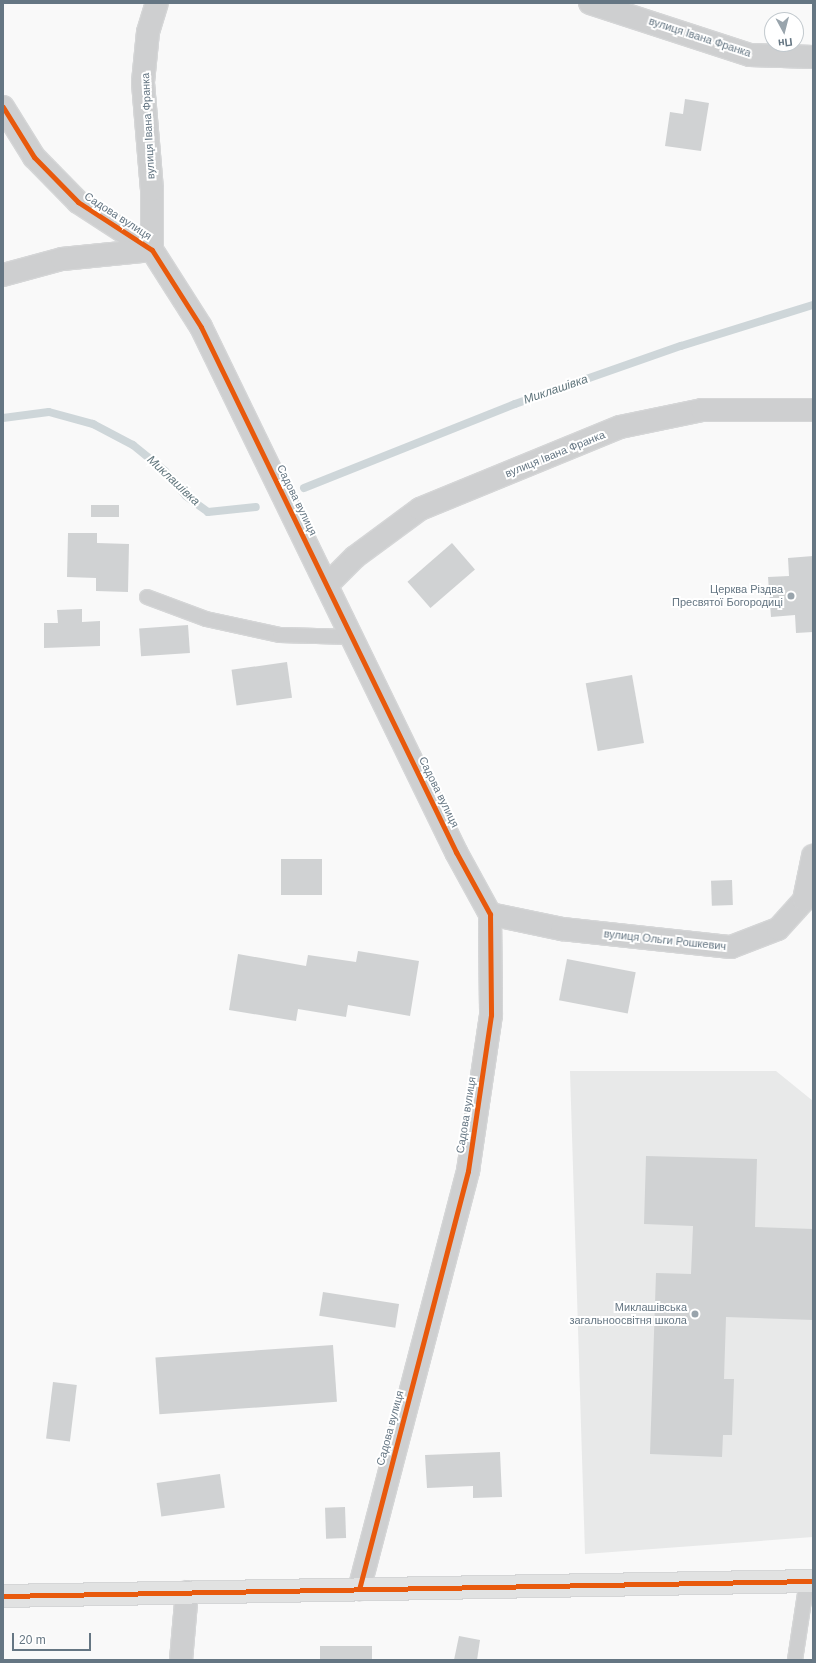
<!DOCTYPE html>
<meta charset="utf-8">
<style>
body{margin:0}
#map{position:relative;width:816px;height:1663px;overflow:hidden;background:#f9f9f9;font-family:Arial,sans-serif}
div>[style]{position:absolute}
.built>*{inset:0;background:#e8e9e9}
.stream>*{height:8px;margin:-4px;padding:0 4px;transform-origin:4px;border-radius:4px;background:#ced6d9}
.building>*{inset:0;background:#d0d2d3;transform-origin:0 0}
.roads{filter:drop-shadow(1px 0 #d5d6d7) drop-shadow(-1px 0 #d5d6d7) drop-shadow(0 1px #d5d6d7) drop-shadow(0 -1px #d5d6d7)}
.lane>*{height:14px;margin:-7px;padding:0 7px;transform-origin:7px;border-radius:7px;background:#cecfd0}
.street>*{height:22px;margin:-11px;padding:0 11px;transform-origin:11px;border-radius:11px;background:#cecfd0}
.secondary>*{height:22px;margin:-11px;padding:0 11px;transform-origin:11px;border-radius:11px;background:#e1e2e2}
.cycleway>*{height:5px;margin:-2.5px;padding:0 2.5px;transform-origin:2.5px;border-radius:2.5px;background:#e8590c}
.dots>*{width:11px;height:11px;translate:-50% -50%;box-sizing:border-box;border:2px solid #fff;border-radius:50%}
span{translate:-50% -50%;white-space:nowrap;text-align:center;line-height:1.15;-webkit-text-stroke:4px #fff;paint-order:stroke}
.street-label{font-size:11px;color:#657683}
.poi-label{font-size:11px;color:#657683}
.right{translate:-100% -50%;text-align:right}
.water-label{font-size:12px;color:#60757c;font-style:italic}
.frame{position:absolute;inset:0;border:4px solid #657683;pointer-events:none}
.north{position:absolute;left:764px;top:12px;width:40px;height:40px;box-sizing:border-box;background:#fff;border:1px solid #c1c8cd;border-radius:50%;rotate:173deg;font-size:11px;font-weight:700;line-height:16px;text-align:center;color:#657683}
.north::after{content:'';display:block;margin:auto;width:14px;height:18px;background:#99a4ac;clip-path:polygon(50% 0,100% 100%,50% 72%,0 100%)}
.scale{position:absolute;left:12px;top:1633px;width:79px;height:18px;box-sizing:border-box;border:2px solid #657683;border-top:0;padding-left:5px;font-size:12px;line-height:14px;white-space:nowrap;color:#657683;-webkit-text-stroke:3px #fff;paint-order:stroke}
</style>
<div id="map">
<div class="built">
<div style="clip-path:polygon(570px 1071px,776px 1071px,813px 1101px,813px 1537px,585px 1554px)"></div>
</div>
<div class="stream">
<div style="left:3px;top:418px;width:46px;rotate:-7.4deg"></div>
<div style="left:49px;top:412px;width:46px;rotate:15.3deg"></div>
<div style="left:93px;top:424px;width:45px;rotate:27.7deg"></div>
<div style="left:133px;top:445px;width:41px;rotate:39.1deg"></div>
<div style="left:165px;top:471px;width:33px;rotate:50deg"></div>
<div style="left:186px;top:496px;width:27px;rotate:36deg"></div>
<div style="left:208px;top:512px;width:48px;rotate:-5.9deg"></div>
<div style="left:304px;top:488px;width:227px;rotate:-21.7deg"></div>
<div style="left:515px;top:404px;width:176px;rotate:-19.3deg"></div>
<div style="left:681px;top:346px;width:138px;rotate:-17.3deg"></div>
</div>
<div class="building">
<div style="clip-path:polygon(685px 99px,709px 103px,701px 151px,665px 146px,670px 112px,683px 114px)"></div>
<div style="left:119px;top:505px;width:12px;height:28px;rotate:90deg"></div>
<div style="clip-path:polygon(68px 533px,97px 533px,97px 543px,129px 544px,128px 592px,96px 591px,96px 578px,67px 577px)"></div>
<div style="left:452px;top:543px;width:35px;height:59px;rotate:49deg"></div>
<div style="clip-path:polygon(813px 556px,813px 632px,796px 633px,795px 615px,771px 617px,768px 577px,789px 576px,788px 558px)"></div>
<div style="clip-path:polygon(82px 609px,82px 622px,100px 621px,100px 646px,44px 648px,44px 623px,58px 623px,57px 610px)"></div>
<div style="left:188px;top:625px;width:28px;height:49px;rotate:86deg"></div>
<div style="left:287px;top:662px;width:36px;height:56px;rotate:82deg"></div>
<div style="left:632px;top:675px;width:69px;height:47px;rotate:80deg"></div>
<div style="left:281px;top:859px;width:41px;height:36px"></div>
<div style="left:732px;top:880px;width:25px;height:21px;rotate:88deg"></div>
<div style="clip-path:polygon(358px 951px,419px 961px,410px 1016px,348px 1005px,346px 1017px,298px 1009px,296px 1021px,229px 1010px,238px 954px,306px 966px,308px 955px,356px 962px)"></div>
<div style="left:567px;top:959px;width:70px;height:42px;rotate:11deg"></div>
<div style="clip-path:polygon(646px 1156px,757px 1159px,755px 1227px,813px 1229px,813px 1320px,726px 1317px,724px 1379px,734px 1379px,732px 1435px,723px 1435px,722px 1457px,650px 1454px,656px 1273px,691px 1274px,693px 1226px,644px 1224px)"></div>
<div style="left:323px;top:1292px;width:77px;height:24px;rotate:9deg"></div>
<div style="left:333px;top:1345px;width:57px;height:178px;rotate:86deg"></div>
<div style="left:53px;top:1382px;width:24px;height:57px;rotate:7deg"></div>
<div style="clip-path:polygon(500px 1452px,502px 1497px,473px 1498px,473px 1486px,427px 1488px,425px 1455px)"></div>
<div style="left:220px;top:1474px;width:34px;height:64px;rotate:82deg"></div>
<div style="left:345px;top:1507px;width:31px;height:20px;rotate:88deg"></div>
<div style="clip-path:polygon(459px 1636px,480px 1640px,477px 1660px,454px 1660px)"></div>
<div style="left:372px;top:1646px;width:14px;height:52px;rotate:90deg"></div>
</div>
<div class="roads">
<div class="lane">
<div style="left:147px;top:597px;width:63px;rotate:20.4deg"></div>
<div style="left:206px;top:619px;width:76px;rotate:12.2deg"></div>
<div style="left:280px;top:635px;width:73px;rotate:1.6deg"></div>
<div style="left:795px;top:1660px;width:80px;rotate:-81.4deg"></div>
</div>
<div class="street">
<div style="left:590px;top:3px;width:168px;rotate:18deg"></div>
<div style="left:750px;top:55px;width:63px;rotate:1.8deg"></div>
<div style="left:3px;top:107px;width:59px;rotate:58.2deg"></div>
<div style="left:34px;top:157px;width:63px;rotate:45.6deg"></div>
<div style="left:78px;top:202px;width:88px;rotate:33deg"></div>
<div style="left:152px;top:250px;width:91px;rotate:57.5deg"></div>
<div style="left:201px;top:327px;width:584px;rotate:64.09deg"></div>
<div style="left:456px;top:852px;width:71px;rotate:61.3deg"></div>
<div style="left:490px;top:914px;width:101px;rotate:89.4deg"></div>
<div style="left:491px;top:1015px;width:158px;rotate:98.4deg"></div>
<div style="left:468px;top:1171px;width:432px;rotate:104.6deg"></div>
<div style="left:3px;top:275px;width:61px;rotate:-15.2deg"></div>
<div style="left:62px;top:259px;width:90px;rotate:-5.7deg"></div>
<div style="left:152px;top:250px;width:60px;rotate:-90deg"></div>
<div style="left:152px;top:190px;width:108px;rotate:-94.8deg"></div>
<div style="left:143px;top:82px;width:50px;rotate:-84.3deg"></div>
<div style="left:148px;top:32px;width:30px;rotate:-73deg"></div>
<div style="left:328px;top:584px;width:38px;rotate:-45deg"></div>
<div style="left:355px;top:557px;width:81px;rotate:-36.4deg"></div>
<div style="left:420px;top:509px;width:216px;rotate:-22.3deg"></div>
<div style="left:620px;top:427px;width:84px;rotate:-11.7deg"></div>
<div style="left:702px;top:410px;width:111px"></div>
<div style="left:490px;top:914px;width:74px;rotate:11.8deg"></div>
<div style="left:562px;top:929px;width:170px;rotate:6.1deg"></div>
<div style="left:731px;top:947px;width:50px;rotate:-21deg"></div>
<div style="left:778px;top:929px;width:39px;rotate:-48deg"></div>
<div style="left:804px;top:900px;width:45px;rotate:-78.4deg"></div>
<div style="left:181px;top:1660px;width:68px;rotate:-85deg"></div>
</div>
<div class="secondary">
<div style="left:3px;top:1596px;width:810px;rotate:-1.06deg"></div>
</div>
</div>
<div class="cycleway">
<div style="left:3px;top:107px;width:59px;rotate:58.2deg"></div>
<div style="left:34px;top:157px;width:63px;rotate:45.6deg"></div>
<div style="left:78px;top:202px;width:88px;rotate:33deg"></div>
<div style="left:152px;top:250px;width:91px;rotate:57.5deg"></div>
<div style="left:201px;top:327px;width:584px;rotate:64.09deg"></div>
<div style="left:456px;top:852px;width:71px;rotate:61.3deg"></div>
<div style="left:490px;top:914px;width:101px;rotate:89.4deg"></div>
<div style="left:491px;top:1015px;width:158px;rotate:98.4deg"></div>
<div style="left:468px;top:1171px;width:432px;rotate:104.6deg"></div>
<div style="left:3px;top:1596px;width:810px;rotate:-1.06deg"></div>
</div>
<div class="dots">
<div style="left:791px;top:596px;background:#99a4ac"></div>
<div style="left:695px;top:1314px;background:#99a4ac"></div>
</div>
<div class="street-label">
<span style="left:700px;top:37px;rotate:18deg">вулиця Івана Франка</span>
<span style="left:148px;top:126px;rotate:-93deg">вулиця Івана Франка</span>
<span style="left:118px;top:216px;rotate:33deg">Садова вулиця</span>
<span style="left:555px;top:454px;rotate:-22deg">вулиця Івана Франка</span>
<span style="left:297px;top:500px;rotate:64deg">Садова вулиця</span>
<span style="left:439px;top:792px;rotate:64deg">Садова вулиця</span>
<span style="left:665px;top:940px;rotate:6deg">вулиця Ольги Рошкевич</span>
<span style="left:466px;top:1115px;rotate:-81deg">Садова вулиця</span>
<span style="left:390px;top:1428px;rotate:-75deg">Садова вулиця</span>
</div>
<div class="poi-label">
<span class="right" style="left:783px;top:596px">Церква Різдва<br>Пресвятої Богородиці</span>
<span class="right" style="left:687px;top:1314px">Миклашівська<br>загальноосвітня школа</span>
</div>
<div class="water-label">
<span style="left:556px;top:390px;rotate:-19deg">Миклашівка</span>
<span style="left:173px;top:481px;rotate:43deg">Миклашівка</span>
</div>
<div class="frame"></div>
<div class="north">Пн</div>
<div class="scale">20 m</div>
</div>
